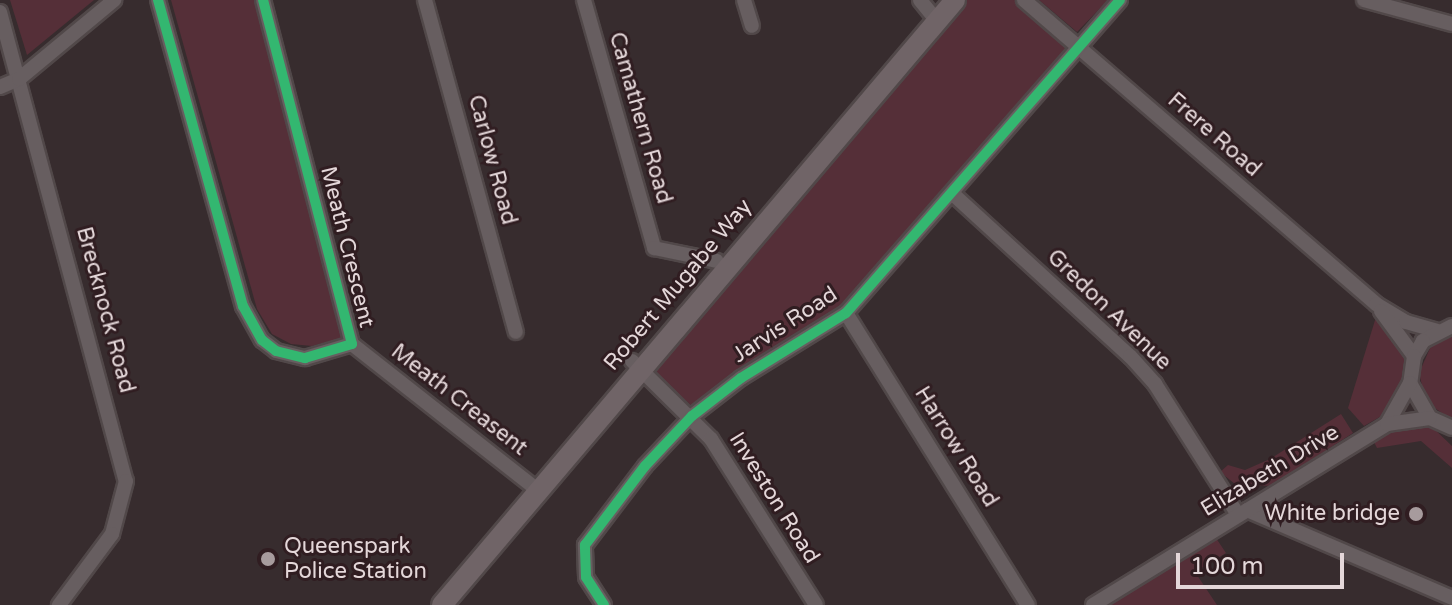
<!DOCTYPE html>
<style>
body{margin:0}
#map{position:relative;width:1452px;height:605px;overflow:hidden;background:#372c2e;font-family:"Varela Round",sans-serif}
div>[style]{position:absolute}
.green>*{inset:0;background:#552f38}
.roads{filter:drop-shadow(2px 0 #514849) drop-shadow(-2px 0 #514849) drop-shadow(0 2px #514849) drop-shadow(0 -2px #514849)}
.street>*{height:14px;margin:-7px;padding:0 7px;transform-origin:7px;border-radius:7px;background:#675e60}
.secondary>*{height:20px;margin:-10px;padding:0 10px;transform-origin:10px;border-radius:10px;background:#706467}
.cycleway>*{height:10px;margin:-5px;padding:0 5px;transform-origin:5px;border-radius:5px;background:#33b770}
.dots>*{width:22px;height:22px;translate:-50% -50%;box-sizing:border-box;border:4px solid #301d21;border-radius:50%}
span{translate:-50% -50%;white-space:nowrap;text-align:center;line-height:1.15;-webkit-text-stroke:6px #301d21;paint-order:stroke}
.street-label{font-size:22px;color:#e4d7d9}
.poi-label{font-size:22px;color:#e4d7d9}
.right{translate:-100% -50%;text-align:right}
.left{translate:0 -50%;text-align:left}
.scale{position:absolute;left:1176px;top:553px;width:168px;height:36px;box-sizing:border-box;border:4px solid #e4d7d9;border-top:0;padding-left:10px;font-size:24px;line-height:28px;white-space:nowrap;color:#e4d7d9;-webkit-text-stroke:6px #301d21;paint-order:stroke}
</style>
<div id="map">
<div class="green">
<div style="clip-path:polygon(10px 0,94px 0,27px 55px)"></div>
<div style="clip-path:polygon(171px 0,256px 0,342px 338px,312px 346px,291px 344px,272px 334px,257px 309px)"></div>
<div style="clip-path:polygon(967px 0,1016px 0,1068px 45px,1065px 55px,843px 310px,693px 407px,649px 368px,748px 263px)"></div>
<div style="clip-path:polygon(1039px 0,1108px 0,1077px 32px)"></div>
<div style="clip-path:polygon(1376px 317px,1405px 358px,1403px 383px,1385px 414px,1364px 426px,1348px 408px)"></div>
<div style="clip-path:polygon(1452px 334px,1452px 420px,1426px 402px,1419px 373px,1431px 346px)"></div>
<div style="clip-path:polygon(1341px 414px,1353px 433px,1271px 486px,1235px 484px,1220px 472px,1228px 465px,1245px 470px,1270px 459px)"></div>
<div style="clip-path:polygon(1428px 423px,1452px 446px,1452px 468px,1421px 441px,1377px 448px,1373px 440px,1389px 429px)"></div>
<div style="clip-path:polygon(1214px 535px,1226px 553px,1195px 572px,1217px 605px,1104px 605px)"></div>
</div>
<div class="roads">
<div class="street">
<div style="left:158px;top:0;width:318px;rotate:74.5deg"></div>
<div style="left:243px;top:306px;width:39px;rotate:61deg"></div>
<div style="left:262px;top:340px;width:18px;rotate:38deg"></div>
<div style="left:276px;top:351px;width:30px;rotate:14deg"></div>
<div style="left:305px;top:358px;width:49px;rotate:-16.6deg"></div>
<div style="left:352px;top:344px;width:355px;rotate:-104.5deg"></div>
<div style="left:425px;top:0;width:344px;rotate:74.7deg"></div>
<div style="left:584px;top:0;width:258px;rotate:74.2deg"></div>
<div style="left:654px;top:248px;width:64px;rotate:11.7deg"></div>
<div style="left:744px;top:0;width:27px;rotate:73deg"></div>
<div style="left:920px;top:0;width:27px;rotate:51deg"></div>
<div style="left:1024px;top:0;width:465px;rotate:40.8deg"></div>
<div style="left:1376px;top:304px;width:35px;rotate:31deg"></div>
<div style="left:1406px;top:322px;width:32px;rotate:16deg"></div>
<div style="left:1364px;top:0;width:91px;rotate:15.3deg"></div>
<div style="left:0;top:12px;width:486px;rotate:75deg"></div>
<div style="left:126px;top:481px;width:55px;rotate:104.8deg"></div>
<div style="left:112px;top:534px;width:89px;rotate:126.7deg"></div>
<div style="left:0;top:87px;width:21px;rotate:-23deg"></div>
<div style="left:19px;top:79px;width:124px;rotate:-39.7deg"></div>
<div style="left:954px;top:195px;width:239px;rotate:42.5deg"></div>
<div style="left:1130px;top:356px;width:38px;rotate:48deg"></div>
<div style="left:1155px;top:384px;width:155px;rotate:57.6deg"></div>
<div style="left:1381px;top:311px;width:56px;rotate:53.7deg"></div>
<div style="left:846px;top:313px;width:344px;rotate:58.1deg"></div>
<div style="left:1452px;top:326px;width:33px;rotate:153deg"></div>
<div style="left:1423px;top:341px;width:17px;rotate:121deg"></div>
<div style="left:1414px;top:356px;width:27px;rotate:98deg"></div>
<div style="left:1410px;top:383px;width:40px;rotate:60.3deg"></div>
<div style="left:1430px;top:418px;width:24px;rotate:24deg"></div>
<div style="left:352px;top:344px;width:238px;rotate:38.2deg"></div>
<div style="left:632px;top:361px;width:111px;rotate:44.6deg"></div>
<div style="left:711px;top:439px;width:196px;rotate:57.7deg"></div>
<div style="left:1387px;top:424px;width:47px;rotate:-60.7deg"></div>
<div style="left:1247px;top:510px;width:223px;rotate:23.2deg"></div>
<div style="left:604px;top:605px;width:33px;rotate:-123deg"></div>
<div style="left:586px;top:577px;width:32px;rotate:-92deg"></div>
<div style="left:585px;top:545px;width:99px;rotate:-52.8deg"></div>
<div style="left:645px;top:466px;width:69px;rotate:-46.8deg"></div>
<div style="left:692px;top:416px;width:62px;rotate:-37.8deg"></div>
<div style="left:741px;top:378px;width:123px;rotate:-31.8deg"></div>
<div style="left:846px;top:313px;width:416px;rotate:-48.8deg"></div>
<div style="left:1093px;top:605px;width:345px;rotate:-31.6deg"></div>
<div style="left:1387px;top:424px;width:43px;rotate:-7.9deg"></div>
</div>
<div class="secondary">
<div style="left:442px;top:605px;width:793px;rotate:-49.7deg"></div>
</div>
</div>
<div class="cycleway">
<div style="left:158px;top:0;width:318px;rotate:74.5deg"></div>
<div style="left:243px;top:306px;width:39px;rotate:61deg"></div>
<div style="left:262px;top:340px;width:18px;rotate:38deg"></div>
<div style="left:276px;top:351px;width:30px;rotate:14deg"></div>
<div style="left:305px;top:358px;width:49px;rotate:-16.6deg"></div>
<div style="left:352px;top:344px;width:355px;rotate:-104.5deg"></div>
<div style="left:604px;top:605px;width:33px;rotate:-123deg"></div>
<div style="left:586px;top:577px;width:32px;rotate:-92deg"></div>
<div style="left:585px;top:545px;width:99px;rotate:-52.8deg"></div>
<div style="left:645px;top:466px;width:69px;rotate:-46.8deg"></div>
<div style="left:692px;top:416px;width:62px;rotate:-37.8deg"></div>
<div style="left:741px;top:378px;width:123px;rotate:-31.8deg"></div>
<div style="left:846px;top:313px;width:416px;rotate:-48.8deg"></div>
</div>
<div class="dots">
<div style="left:1416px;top:514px;background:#a79b9d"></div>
<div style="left:268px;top:559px;background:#a79b9d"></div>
</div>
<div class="street-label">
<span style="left:640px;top:118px;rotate:74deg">Camathern Road</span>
<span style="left:1214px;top:135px;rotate:41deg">Frere Road</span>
<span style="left:492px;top:160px;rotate:75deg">Carlow Road</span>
<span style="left:347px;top:247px;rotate:76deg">Meath Crescent</span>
<span style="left:678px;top:285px;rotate:-50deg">Robert Mugabe Way</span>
<span style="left:105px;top:310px;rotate:75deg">Brecknock Road</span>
<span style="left:1109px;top:310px;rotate:44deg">Gredon Avenue</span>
<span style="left:785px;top:325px;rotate:-33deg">Jarvis Road</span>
<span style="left:459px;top:400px;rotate:38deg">Meath Creasent</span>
<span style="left:956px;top:447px;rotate:58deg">Harrow Road</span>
<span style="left:1270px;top:471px;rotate:-31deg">Elizabeth Drive</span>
<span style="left:774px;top:498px;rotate:58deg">Investon Road</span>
</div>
<div class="poi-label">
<span class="right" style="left:1400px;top:514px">White bridge</span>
<span class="left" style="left:284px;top:559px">Queenspark<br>Police Station</span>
</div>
<div class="scale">100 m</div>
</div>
